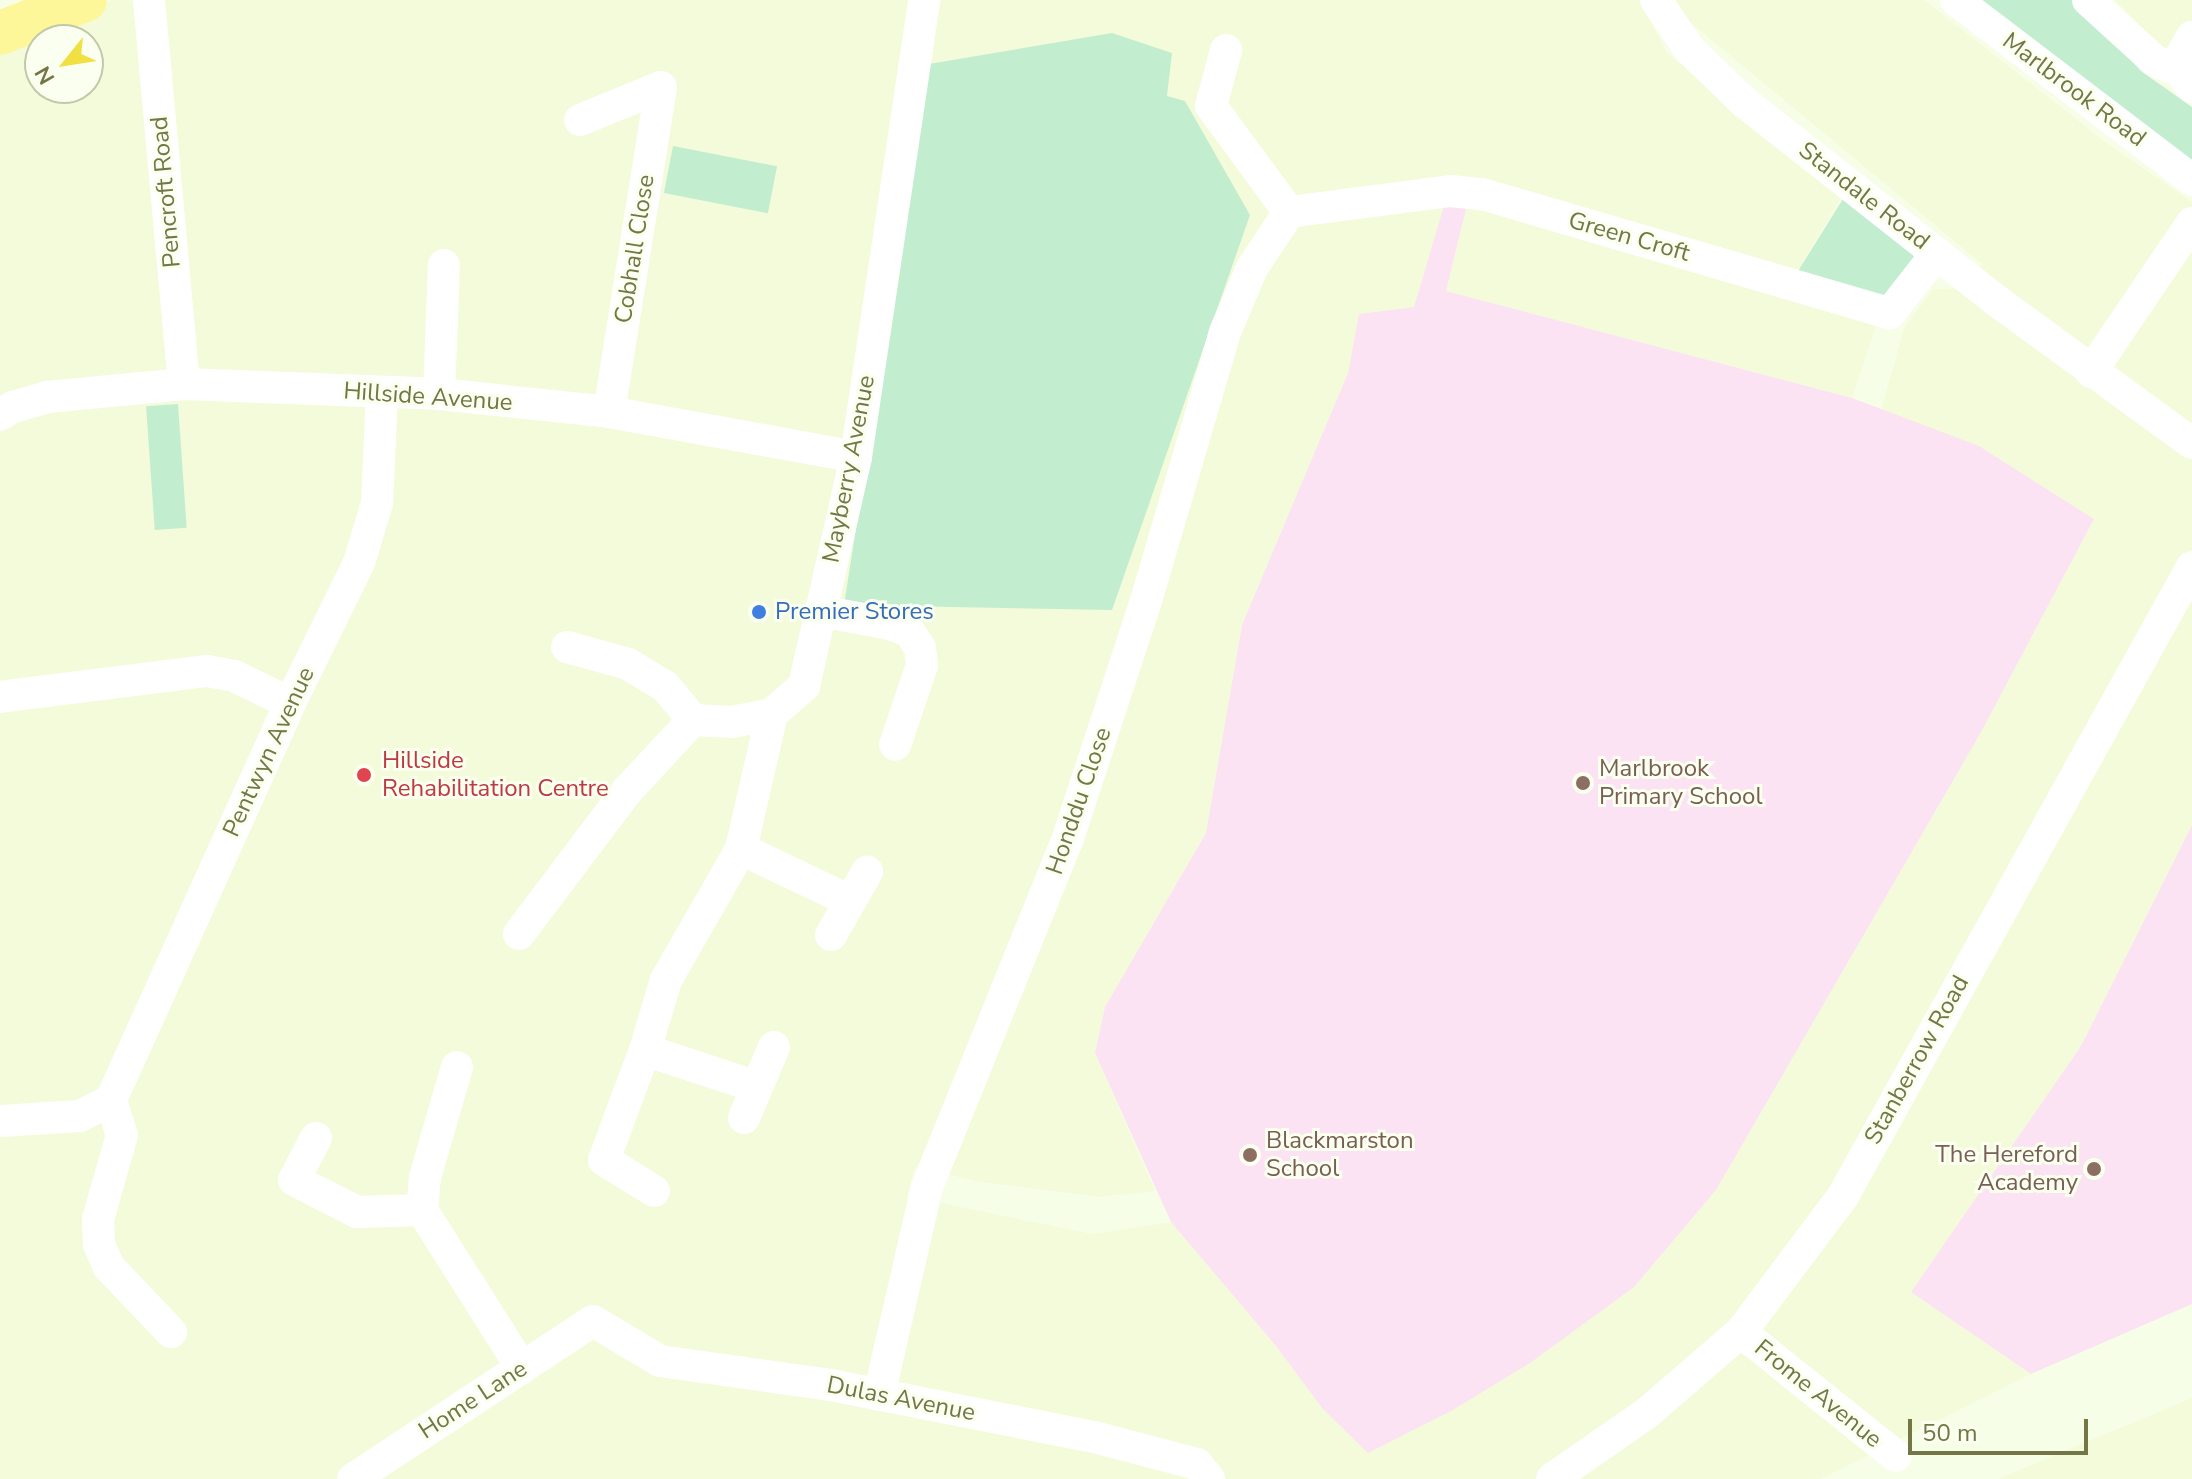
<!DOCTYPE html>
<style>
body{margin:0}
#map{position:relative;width:2192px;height:1479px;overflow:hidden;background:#f7fee7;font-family:"Nunito Sans",sans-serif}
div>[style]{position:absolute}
.residential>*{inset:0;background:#f4fbda}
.education>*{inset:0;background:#fbe3f3}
.green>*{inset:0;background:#c3edcf;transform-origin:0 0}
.minor>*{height:32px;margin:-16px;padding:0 16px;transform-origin:16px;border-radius:16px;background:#fff}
.highway>*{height:44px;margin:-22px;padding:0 22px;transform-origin:22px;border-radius:22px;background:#fdf799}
.dots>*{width:22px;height:22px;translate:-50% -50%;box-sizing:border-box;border:4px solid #faffef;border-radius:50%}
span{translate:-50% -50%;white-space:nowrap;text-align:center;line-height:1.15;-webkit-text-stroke:6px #faffef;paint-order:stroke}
.street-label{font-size:24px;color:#747645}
.shop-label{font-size:24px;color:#366cbe}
.left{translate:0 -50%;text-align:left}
.health-label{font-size:24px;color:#be3a42}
.education-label{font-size:24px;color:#785e54}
.right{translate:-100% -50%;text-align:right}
.north{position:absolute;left:24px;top:24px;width:80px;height:80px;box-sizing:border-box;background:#faffef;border:2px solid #c4c8ab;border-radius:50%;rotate:240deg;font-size:22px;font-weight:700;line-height:32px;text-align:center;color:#747645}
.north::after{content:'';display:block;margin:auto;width:28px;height:36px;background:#f1e043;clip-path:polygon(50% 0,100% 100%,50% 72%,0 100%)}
.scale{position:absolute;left:1908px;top:1419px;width:180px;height:36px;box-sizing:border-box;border:4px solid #747645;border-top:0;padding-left:10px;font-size:24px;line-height:28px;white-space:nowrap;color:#747645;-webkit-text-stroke:6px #faffef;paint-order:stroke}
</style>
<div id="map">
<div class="residential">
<div style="clip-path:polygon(evenodd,112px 0,1639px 0,1668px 54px,1844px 192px,1787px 290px,1878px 320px,1852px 398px,1446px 291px,1468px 201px,1446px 200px,1414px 307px,1359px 314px,1348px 373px,1242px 625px,1206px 833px,1105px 1007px,1095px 1053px,1155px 1191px,1099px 1197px,980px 1182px,915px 1167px,907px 1196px,1092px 1234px,1171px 1222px,1276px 1346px,1322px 1408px,1634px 1287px,1716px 1190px,1980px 734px,2094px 519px,1979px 446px,1881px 411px,1904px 328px,1933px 289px,1964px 288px,1982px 264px,1691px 23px,1673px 0,1924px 0,2108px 144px,2192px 202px,2192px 825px,2081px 1046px,1911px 1292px,2031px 1374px,1821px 1479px,0 1479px,0 55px,112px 0,40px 40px,88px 40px,88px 88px,40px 88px,40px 40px)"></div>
<div style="clip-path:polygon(2115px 0,2192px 0,2192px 69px,2165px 52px)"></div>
<div style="clip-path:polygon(2192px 1398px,2192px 1479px,1998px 1479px)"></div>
</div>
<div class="education">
<div style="clip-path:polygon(1446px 199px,1468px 201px,1446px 291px,1852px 398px,1979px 446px,2094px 519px,1980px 734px,1716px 1190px,1634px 1287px,1530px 1363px,1451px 1411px,1368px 1453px,1322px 1408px,1276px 1346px,1171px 1222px,1095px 1053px,1105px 1007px,1206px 833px,1242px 625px,1348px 373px,1359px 314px,1414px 307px)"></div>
<div style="clip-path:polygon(2192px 825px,2192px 1304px,2031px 1374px,1911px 1292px,2081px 1046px)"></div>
</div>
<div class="green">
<div style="clip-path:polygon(1975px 0,2076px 0,2141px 71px,2192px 107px,2192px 165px)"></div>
<div style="clip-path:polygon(1112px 33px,1172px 53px,1167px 96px,1185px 101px,1250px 215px,1112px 610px,844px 605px,929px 64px)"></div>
<div style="left:673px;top:146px;width:106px;height:48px;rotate:11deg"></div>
<div style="clip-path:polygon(1851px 186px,1937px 253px,1890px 313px,1790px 284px)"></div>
<div style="left:178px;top:404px;width:124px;height:32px;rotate:86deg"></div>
</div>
<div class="minor">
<div style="left:149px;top:0;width:386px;rotate:84.8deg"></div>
<div style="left:1656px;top:0;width:59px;rotate:56deg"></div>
<div style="left:1689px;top:49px;width:76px;rotate:43.9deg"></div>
<div style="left:1744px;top:102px;width:322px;rotate:38.2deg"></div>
<div style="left:1997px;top:301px;width:241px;rotate:36.1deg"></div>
<div style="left:1956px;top:0;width:297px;rotate:37.3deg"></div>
<div style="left:2088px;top:0;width:91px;rotate:42.3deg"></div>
<div style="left:2155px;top:61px;width:26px;rotate:21deg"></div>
<div style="left:2179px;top:70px;width:21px;rotate:53deg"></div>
<div style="left:1226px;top:50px;width:58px;rotate:105deg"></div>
<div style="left:1211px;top:106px;width:132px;rotate:53.7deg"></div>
<div style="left:2179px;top:70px;width:16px;rotate:-79deg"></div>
<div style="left:2182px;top:54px;width:20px;rotate:-60deg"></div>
<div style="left:580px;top:120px;width:87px;rotate:-22.2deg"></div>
<div style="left:1289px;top:212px;width:163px;rotate:-7.4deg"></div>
<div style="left:1451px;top:191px;width:31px;rotate:6deg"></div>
<div style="left:1482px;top:194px;width:425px;rotate:16.3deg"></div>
<div style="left:1890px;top:313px;width:76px;rotate:-51.9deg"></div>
<div style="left:2091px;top:372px;width:180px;rotate:-55.9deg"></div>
<div style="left:439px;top:394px;width:129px;rotate:-87.8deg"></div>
<div style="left:609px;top:412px;width:329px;rotate:-80.9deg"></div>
<div style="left:0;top:415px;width:15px;rotate:-32deg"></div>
<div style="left:13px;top:407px;width:35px;rotate:-16deg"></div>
<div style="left:47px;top:397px;width:138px;rotate:-5.4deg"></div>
<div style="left:184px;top:384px;width:255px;rotate:2.2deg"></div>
<div style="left:439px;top:394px;width:171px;rotate:6deg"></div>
<div style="left:609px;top:412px;width:251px;rotate:10.3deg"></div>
<div style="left:820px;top:611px;width:71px;rotate:10.5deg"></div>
<div style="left:890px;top:624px;width:20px;rotate:20deg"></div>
<div style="left:909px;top:631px;width:20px;rotate:57deg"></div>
<div style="left:920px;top:648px;width:17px;rotate:83deg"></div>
<div style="left:922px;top:665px;width:84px;rotate:108.6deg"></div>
<div style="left:567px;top:647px;width:63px;rotate:15.6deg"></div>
<div style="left:628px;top:664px;width:44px;rotate:31.2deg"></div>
<div style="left:666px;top:687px;width:43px;rotate:50.7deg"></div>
<div style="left:0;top:697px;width:209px;rotate:-7.2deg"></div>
<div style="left:207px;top:671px;width:27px;rotate:10deg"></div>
<div style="left:234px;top:676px;width:62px;rotate:25.7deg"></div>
<div style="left:741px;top:849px;width:121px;rotate:25.5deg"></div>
<div style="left:519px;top:934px;width:178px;rotate:-53deg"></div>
<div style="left:626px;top:792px;width:98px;rotate:-47.1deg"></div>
<div style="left:693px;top:720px;width:39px;rotate:3deg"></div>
<div style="left:732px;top:722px;width:41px;rotate:-11.3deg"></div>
<div style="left:772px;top:714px;width:43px;rotate:-41.2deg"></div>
<div style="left:804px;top:686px;width:235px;rotate:-77.2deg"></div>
<div style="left:856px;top:457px;width:462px;rotate:-81.5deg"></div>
<div style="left:831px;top:935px;width:73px;rotate:-60.3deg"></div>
<div style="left:645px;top:1050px;width:118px;rotate:18.3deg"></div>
<div style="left:457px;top:1067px;width:115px;rotate:106.2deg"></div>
<div style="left:425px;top:1177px;width:33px;rotate:95deg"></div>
<div style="left:422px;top:1210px;width:187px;rotate:57.7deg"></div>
<div style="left:111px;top:1100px;width:435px;rotate:-65.7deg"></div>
<div style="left:290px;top:703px;width:156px;rotate:-63.8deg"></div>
<div style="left:359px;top:563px;width:63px;rotate:-73.3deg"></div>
<div style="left:377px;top:503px;width:110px;rotate:-87.4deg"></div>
<div style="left:111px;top:1100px;width:37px;rotate:73deg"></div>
<div style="left:122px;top:1135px;width:87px;rotate:105.9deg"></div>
<div style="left:98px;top:1219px;width:25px;rotate:88deg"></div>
<div style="left:99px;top:1244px;width:25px;rotate:67deg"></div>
<div style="left:109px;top:1267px;width:90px;rotate:46.4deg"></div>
<div style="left:744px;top:1118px;width:77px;rotate:-67.1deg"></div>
<div style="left:0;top:1121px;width:80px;rotate:-3.6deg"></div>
<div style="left:80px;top:1116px;width:35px;rotate:-27deg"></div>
<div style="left:316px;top:1138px;width:47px;rotate:117.6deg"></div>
<div style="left:294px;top:1180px;width:71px;rotate:26.9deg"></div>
<div style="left:357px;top:1212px;width:65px;rotate:-1.8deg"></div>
<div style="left:654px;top:1191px;width:59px;rotate:-148.2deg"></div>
<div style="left:604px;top:1160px;width:117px;rotate:-69.6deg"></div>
<div style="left:645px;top:1050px;width:73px;rotate:-73.3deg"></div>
<div style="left:666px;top:980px;width:151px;rotate:-60.2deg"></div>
<div style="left:741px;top:849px;width:139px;rotate:-77.1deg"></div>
<div style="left:1741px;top:1332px;width:198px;rotate:38.7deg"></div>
<div style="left:879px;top:1395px;width:213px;rotate:-77deg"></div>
<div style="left:927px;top:1187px;width:373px;rotate:-68deg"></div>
<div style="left:1067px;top:841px;width:250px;rotate:-71.8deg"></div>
<div style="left:1145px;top:604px;width:284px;rotate:-73.6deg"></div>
<div style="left:1225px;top:332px;width:69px;rotate:-67.1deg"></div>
<div style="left:1252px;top:268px;width:67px;rotate:-56.5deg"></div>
<div style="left:353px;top:1479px;width:287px;rotate:-33.4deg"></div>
<div style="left:593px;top:1321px;width:78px;rotate:30.8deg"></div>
<div style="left:660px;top:1361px;width:173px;rotate:8deg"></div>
<div style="left:831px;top:1385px;width:272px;rotate:11.2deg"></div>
<div style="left:1098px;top:1438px;width:102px;rotate:14.7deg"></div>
<div style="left:1197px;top:1464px;width:19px;rotate:51deg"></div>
<div style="left:1552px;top:1479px;width:116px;rotate:-34.8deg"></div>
<div style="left:1647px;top:1413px;width:124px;rotate:-40.8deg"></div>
<div style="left:1741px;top:1332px;width:170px;rotate:-53.1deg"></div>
<div style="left:1843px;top:1196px;width:719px;rotate:-60.98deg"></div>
</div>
<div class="highway">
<div style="left:0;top:33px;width:91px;rotate:-21.2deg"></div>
</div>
<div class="dots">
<div style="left:759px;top:612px;background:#3f7fe0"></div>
<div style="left:364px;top:775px;background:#e0444e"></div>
<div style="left:1583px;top:783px;background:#8d6e63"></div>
<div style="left:1250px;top:1155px;background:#8d6e63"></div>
<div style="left:2094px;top:1169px;background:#8d6e63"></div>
</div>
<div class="street-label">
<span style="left:2074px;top:90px;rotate:37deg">Marlbrook Road</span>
<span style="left:166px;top:192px;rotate:-95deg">Pencroft Road</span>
<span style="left:1864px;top:196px;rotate:38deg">Standale Road</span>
<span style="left:1629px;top:237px;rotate:16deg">Green Croft</span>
<span style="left:635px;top:249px;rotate:-81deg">Cobhall Close</span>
<span style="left:428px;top:397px;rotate:4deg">Hillside Avenue</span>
<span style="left:849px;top:469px;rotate:-79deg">Mayberry Avenue</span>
<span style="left:269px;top:752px;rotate:-65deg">Pentwyn Avenue</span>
<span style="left:1079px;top:801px;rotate:-71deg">Honddu Close</span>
<span style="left:1917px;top:1060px;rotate:-61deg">Stanberrow Road</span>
<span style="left:1818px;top:1394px;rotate:39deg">Frome Avenue</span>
<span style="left:901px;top:1399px;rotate:11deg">Dulas Avenue</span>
<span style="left:473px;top:1400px;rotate:-33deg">Home Lane</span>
</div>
<div class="shop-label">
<span class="left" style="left:775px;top:612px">Premier Stores</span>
</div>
<div class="health-label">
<span class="left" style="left:382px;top:775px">Hillside<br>Rehabilitation Centre</span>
</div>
<div class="education-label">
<span class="left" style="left:1599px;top:783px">Marlbrook<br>Primary School</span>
<span class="left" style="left:1266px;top:1155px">Blackmarston<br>School</span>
<span class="right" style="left:2078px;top:1169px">The Hereford<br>Academy</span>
</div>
<div class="north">N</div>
<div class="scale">50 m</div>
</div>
